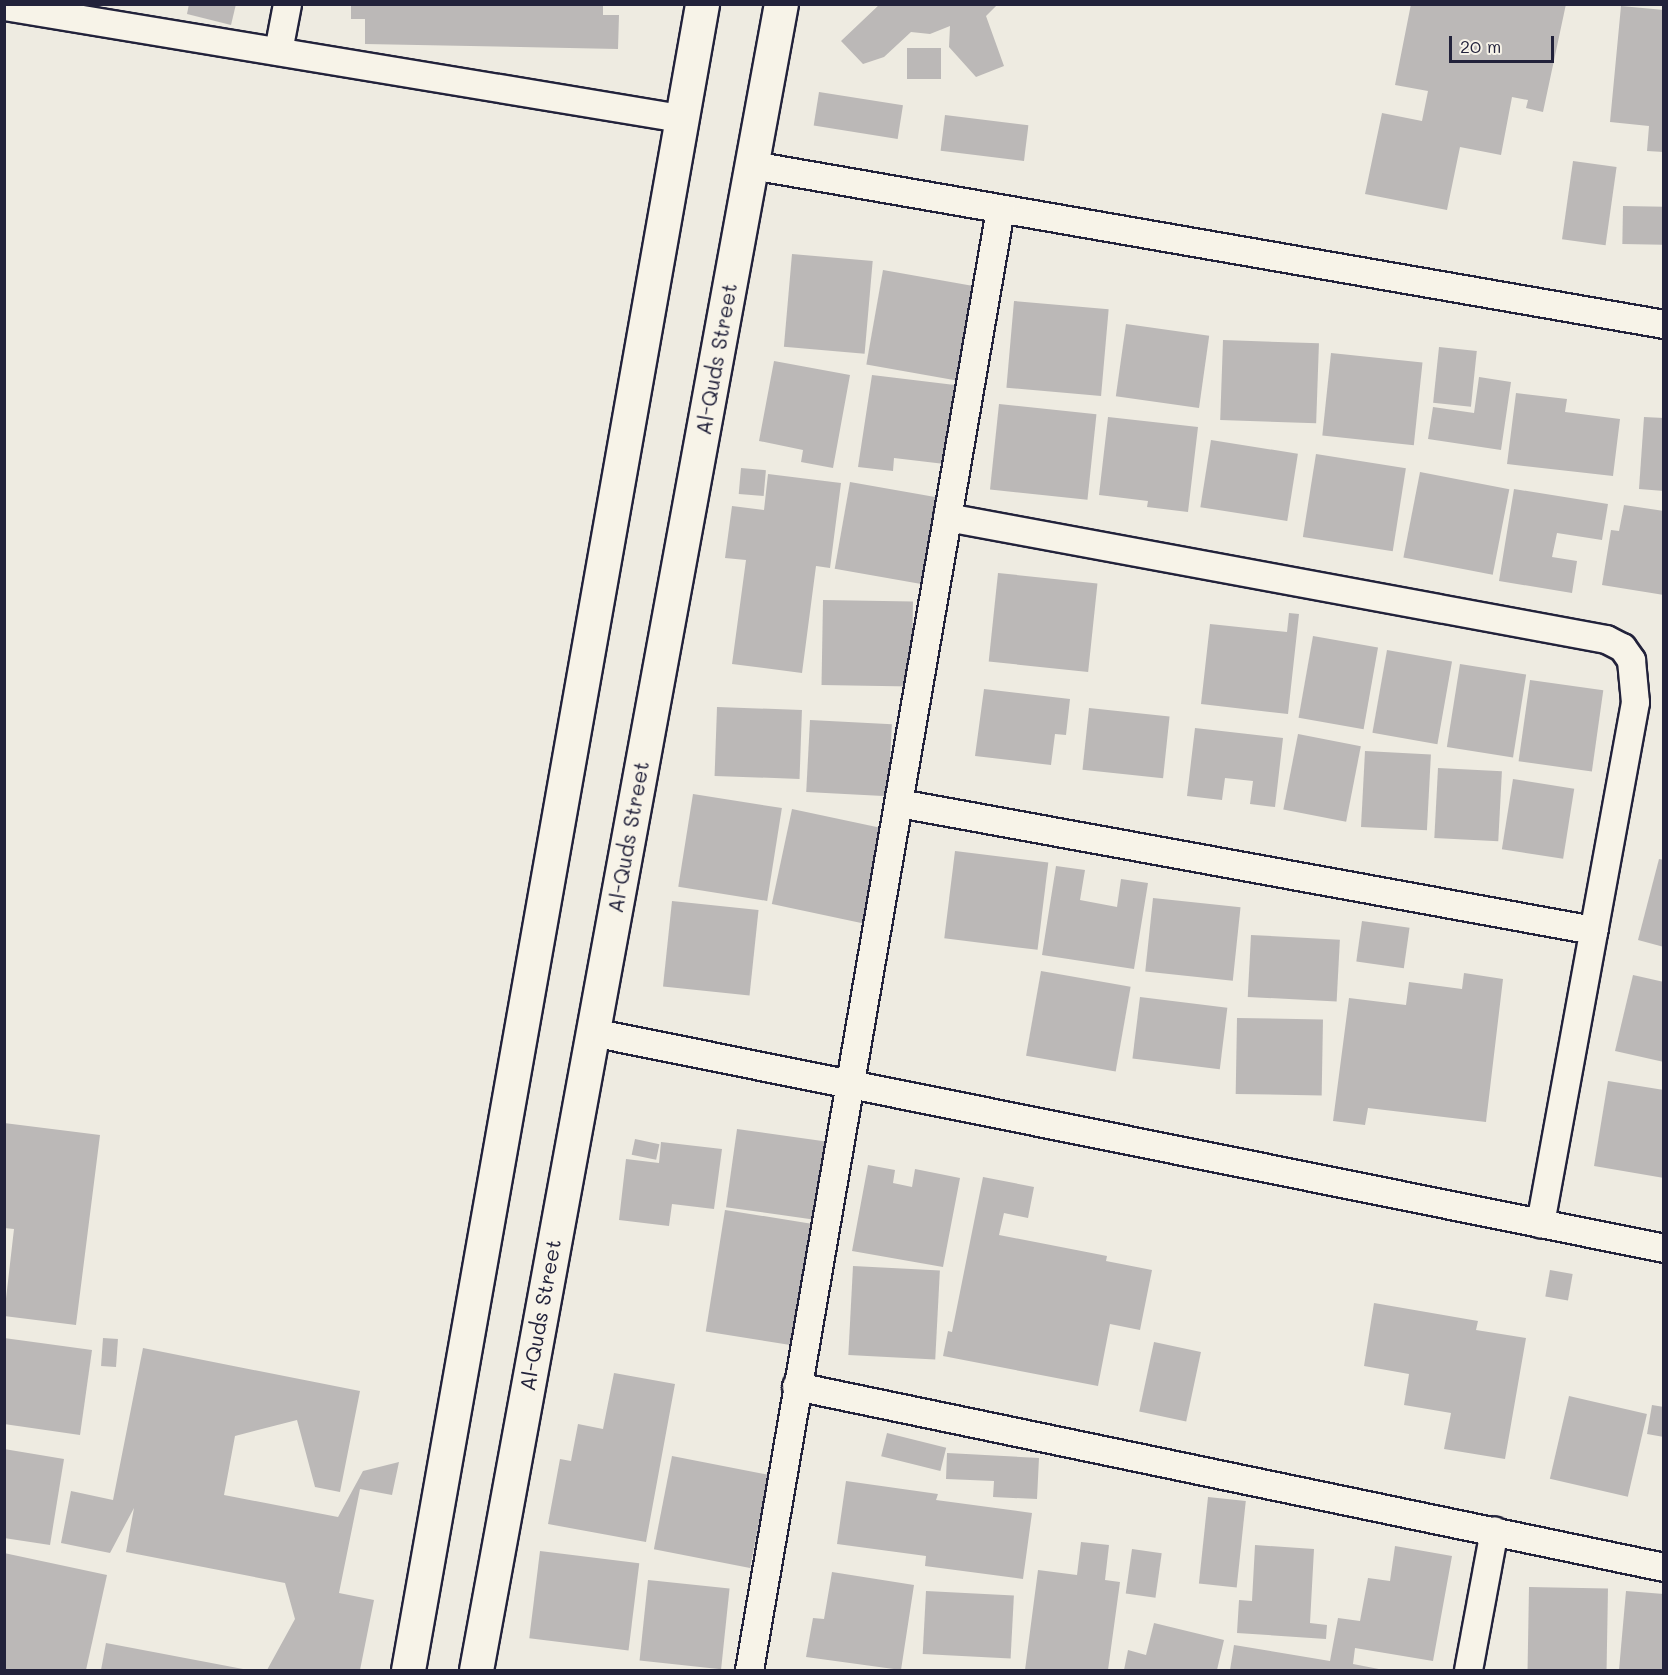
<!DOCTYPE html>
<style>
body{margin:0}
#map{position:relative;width:1668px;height:1675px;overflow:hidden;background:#eeebe1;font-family:Mali,sans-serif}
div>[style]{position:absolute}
.building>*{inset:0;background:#bbb8b7;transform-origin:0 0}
.roads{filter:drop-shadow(2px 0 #22223b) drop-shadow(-2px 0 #22223b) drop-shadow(0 2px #22223b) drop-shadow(0 -2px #22223b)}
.minor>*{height:27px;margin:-13.5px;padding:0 13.5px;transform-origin:13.5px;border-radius:13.5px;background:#f7f3e8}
.tertiary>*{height:33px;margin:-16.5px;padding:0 16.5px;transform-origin:16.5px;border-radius:16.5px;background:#f7f3e8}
span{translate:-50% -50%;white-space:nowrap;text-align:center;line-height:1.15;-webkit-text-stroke:4.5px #f7f3e8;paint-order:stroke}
.street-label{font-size:21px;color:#22223b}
.frame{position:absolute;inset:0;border:6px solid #22223b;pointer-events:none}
.scale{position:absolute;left:1449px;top:36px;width:105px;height:27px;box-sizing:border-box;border:3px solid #22223b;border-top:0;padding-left:8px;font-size:18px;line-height:21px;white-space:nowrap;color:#22223b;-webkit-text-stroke:4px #f7f3e8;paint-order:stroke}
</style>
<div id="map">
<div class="building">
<div style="clip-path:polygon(189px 4px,236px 4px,231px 25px,187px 14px)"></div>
<div style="clip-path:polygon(351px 4px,603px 4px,603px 15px,619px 15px,618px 49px,365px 44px,365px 19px,351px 19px)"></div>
<div style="clip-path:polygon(880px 4px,998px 4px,986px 16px,1004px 66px,976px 77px,949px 47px,950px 26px,930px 34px,911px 32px,884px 57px,863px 64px,841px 41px)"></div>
<div style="clip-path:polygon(1411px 4px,1566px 4px,1543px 112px,1526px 108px,1528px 100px,1512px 97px,1501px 155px,1460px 147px,1447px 210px,1365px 194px,1382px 113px,1422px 121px,1428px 91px,1395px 85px)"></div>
<div style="clip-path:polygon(1621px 6px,1664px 10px,1664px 152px,1647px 151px,1649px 126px,1610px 122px)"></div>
<div style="left:907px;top:48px;width:34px;height:31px"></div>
<div style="left:819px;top:92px;width:85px;height:34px;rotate:9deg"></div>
<div style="left:945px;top:115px;width:84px;height:36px;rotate:7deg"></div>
<div style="left:1573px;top:161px;width:44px;height:79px;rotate:8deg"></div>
<div style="left:1623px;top:206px;width:41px;height:38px;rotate:1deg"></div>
<div style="left:792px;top:254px;width:81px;height:93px;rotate:5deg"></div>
<div style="left:883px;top:270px;width:96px;height:96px;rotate:10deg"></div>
<div style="left:1014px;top:301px;width:95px;height:87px;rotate:5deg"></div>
<div style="left:1126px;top:324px;width:84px;height:73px;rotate:8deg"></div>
<div style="left:1223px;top:340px;width:96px;height:80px;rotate:2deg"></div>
<div style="left:1439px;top:347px;width:38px;height:56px;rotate:6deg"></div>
<div style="left:1331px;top:353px;width:92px;height:83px;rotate:6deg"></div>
<div style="clip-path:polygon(774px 361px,850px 375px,833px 468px,801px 462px,803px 450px,759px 441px)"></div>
<div style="clip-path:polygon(872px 375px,963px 386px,953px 465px,894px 458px,893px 471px,858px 467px)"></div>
<div style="clip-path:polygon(1479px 377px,1511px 382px,1501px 450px,1428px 439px,1433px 407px,1474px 413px)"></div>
<div style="clip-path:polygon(1516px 393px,1567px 399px,1565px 412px,1620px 419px,1613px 476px,1507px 464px)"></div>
<div style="left:999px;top:404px;width:98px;height:86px;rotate:6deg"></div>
<div style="clip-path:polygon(1108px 417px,1198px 427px,1188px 512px,1147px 507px,1148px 501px,1099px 495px)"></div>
<div style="clip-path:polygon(1644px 417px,1664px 418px,1664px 491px,1639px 489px)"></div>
<div style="left:1211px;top:440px;width:88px;height:68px;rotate:9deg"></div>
<div style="left:1316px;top:454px;width:91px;height:84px;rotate:9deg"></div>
<div style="left:741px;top:468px;width:25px;height:26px;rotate:5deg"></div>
<div style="left:1420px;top:472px;width:91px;height:87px;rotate:11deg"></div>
<div style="clip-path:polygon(768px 474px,841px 483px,830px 568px,816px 566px,802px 673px,732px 664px,746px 560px,725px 558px,732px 506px,764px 510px)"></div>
<div style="left:850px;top:482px;width:95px;height:88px;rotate:10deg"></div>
<div style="clip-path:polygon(1514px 489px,1608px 504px,1602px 540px,1557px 533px,1552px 557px,1577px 561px,1572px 593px,1499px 581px)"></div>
<div style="clip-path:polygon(1624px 505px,1664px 511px,1664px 595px,1602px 585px,1611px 530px,1619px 531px)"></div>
<div style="left:998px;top:573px;width:100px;height:89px;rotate:6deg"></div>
<div style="left:823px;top:600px;width:90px;height:85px;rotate:1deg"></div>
<div style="clip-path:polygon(1289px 613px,1299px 614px,1288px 714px,1201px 704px,1210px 624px,1287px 632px)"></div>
<div style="left:1313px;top:636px;width:66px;height:83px;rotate:10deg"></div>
<div style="left:1387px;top:650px;width:66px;height:84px;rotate:10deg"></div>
<div style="left:1460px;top:664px;width:67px;height:84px;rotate:9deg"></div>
<div style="left:1530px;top:680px;width:74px;height:82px;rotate:8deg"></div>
<div style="clip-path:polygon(984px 689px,1070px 699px,1066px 735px,1055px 734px,1051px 765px,975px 756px)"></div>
<div style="left:717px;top:707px;width:85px;height:69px;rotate:2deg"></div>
<div style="left:1089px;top:708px;width:81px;height:62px;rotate:6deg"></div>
<div style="left:810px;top:720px;width:82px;height:72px;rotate:3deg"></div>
<div style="clip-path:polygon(1195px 728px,1283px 738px,1275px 807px,1250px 804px,1253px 781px,1225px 778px,1222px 800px,1187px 796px)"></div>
<div style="left:1298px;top:734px;width:64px;height:77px;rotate:11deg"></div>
<div style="left:1365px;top:751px;width:66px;height:76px;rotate:3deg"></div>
<div style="left:1438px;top:768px;width:64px;height:70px;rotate:3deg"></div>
<div style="left:1513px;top:779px;width:62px;height:71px;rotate:9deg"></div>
<div style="left:693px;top:794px;width:90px;height:94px;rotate:9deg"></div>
<div style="left:792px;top:809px;width:95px;height:97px;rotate:12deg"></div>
<div style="left:955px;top:851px;width:94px;height:88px;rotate:7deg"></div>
<div style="clip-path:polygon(1659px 859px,1664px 860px,1664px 947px,1638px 940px)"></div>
<div style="clip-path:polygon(1056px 866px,1085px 870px,1080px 900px,1117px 907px,1121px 879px,1148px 883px,1134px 969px,1042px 955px)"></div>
<div style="left:1153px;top:898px;width:88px;height:74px;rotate:6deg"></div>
<div style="left:672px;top:901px;width:87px;height:86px;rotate:6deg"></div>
<div style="left:1362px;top:921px;width:48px;height:41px;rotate:8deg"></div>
<div style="left:1251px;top:935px;width:89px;height:62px;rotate:3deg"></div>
<div style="left:1041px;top:971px;width:91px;height:86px;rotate:10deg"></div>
<div style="clip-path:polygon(1464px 973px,1503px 979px,1486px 1122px,1368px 1108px,1365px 1125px,1333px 1121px,1349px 998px,1406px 1005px,1409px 982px,1462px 989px)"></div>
<div style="clip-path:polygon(1633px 975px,1664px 982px,1664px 1062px,1615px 1051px)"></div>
<div style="left:1140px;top:997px;width:88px;height:62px;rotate:7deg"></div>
<div style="left:1237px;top:1018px;width:86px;height:76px;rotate:1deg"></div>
<div style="clip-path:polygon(1608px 1081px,1664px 1090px,1664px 1178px,1594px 1166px)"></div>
<div style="clip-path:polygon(4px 1123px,100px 1135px,76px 1325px,4px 1316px,14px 1229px,4px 1228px)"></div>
<div style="left:737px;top:1129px;width:95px;height:79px;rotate:8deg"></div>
<div style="left:635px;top:1139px;width:25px;height:16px;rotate:12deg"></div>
<div style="clip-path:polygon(661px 1142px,722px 1149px,714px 1209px,672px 1204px,669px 1226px,619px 1220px,626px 1159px,659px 1163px)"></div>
<div style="clip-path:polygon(868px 1165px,895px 1170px,893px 1183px,912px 1187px,915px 1169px,960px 1178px,943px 1267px,852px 1251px)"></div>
<div style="clip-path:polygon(983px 1177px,1034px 1187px,1028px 1218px,1004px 1213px,999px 1235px,1107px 1256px,1106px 1261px,1152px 1270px,1140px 1330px,1110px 1324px,1098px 1386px,943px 1356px,948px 1331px,952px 1332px)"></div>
<div style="left:725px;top:1210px;width:92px;height:123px;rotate:9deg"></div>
<div style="left:853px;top:1266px;width:87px;height:89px;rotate:3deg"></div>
<div style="left:1550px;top:1270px;width:23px;height:27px;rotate:10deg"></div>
<div style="clip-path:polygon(1374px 1303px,1478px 1321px,1476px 1330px,1526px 1338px,1505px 1459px,1444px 1449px,1451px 1413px,1404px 1405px,1409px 1374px,1364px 1366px)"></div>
<div style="clip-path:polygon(4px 1338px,92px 1350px,80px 1435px,4px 1424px)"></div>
<div style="left:103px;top:1338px;width:15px;height:28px;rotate:4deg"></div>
<div style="left:1154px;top:1342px;width:48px;height:71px;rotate:12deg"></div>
<div style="clip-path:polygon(143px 1348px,360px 1391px,340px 1492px,315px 1487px,297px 1420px,235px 1436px,224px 1495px,338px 1517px,363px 1471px,399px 1462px,392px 1495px,360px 1489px,339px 1593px,374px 1600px,360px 1670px,267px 1670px,295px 1619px,285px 1583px,126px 1552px,134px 1508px,110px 1553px,61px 1543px,71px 1491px,113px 1500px)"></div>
<div style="clip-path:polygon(614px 1373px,675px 1384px,646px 1542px,548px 1524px,560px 1459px,571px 1461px,578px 1424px,603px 1429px)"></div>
<div style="left:1569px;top:1396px;width:80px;height:85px;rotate:13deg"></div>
<div style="clip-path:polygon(1652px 1405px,1664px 1407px,1664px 1437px,1647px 1434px)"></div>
<div style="left:887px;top:1433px;width:61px;height:24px;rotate:14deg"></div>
<div style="clip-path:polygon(4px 1449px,64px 1459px,50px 1545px,4px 1538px)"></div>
<div style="clip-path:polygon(947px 1453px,1039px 1458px,1037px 1499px,993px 1497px,994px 1481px,946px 1479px)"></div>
<div style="left:672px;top:1456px;width:98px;height:95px;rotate:11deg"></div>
<div style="clip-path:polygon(846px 1481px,938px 1494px,936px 1500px,1032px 1513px,1023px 1579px,925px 1566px,926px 1556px,837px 1544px)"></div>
<div style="left:1208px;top:1497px;width:38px;height:87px;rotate:6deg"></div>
<div style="clip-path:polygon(1081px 1542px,1109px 1545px,1105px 1580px,1120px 1582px,1108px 1670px,1025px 1670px,1038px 1570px,1077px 1575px)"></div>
<div style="clip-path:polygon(1255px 1545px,1314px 1549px,1310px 1623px,1327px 1625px,1326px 1639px,1237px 1633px,1239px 1600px,1252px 1601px)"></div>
<div style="clip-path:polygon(1395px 1546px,1452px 1556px,1433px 1661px,1355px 1648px,1353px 1664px,1384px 1670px,1230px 1670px,1234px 1645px,1330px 1661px,1338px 1618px,1360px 1621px,1368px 1578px,1390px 1581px)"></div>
<div style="left:1132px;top:1549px;width:30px;height:45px;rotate:8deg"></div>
<div style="left:540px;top:1551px;width:100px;height:88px;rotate:7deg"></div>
<div style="clip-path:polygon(4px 1553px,107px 1575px,86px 1670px,4px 1670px)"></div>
<div style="clip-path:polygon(832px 1572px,914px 1585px,901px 1670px,806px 1657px,813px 1618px,824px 1619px)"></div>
<div style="left:648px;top:1580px;width:82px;height:81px;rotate:6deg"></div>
<div style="left:1529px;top:1587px;width:79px;height:83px;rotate:1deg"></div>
<div style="left:926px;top:1591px;width:88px;height:63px;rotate:3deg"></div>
<div style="clip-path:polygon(1626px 1591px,1664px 1594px,1664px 1670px,1619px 1670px)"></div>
<div style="clip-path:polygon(1154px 1623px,1224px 1640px,1217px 1670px,1124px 1670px,1128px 1650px,1146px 1655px)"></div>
<div style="clip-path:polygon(106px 1643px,243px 1669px,243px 1670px,101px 1670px)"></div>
</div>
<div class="roads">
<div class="minor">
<div style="left:4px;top:6px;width:685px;rotate:9.41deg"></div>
<div style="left:278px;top:51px;width:48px;rotate:-79.2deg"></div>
<div style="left:752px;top:165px;width:926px;rotate:9.89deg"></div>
<div style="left:947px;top:517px;width:670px;rotate:10.49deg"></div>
<div style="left:1606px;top:639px;width:18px;rotate:27deg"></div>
<div style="left:1622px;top:647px;width:16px;rotate:55deg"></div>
<div style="left:1631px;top:660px;width:42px;rotate:84.6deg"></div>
<div style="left:1635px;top:702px;width:530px;rotate:100.33deg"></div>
<div style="left:899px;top:803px;width:706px;rotate:10.37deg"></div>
<div style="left:592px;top:1032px;width:1094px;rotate:11.39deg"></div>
<div style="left:796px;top:1386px;width:887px;rotate:11.78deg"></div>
<div style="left:749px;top:1670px;width:1482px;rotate:-80.25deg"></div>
<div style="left:1468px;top:1670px;width:142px;rotate:-79.5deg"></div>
</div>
<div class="tertiary">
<div style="left:408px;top:1670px;width:1692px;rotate:-79.99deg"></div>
<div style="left:476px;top:1670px;width:1694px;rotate:-79.63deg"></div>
</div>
</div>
<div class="street-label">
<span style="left:716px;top:359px;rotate:-80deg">Al-Quds Street</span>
<span style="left:628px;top:837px;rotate:-80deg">Al-Quds Street</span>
<span style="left:540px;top:1315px;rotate:-80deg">Al-Quds Street</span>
</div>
<div class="frame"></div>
<div class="scale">20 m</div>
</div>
